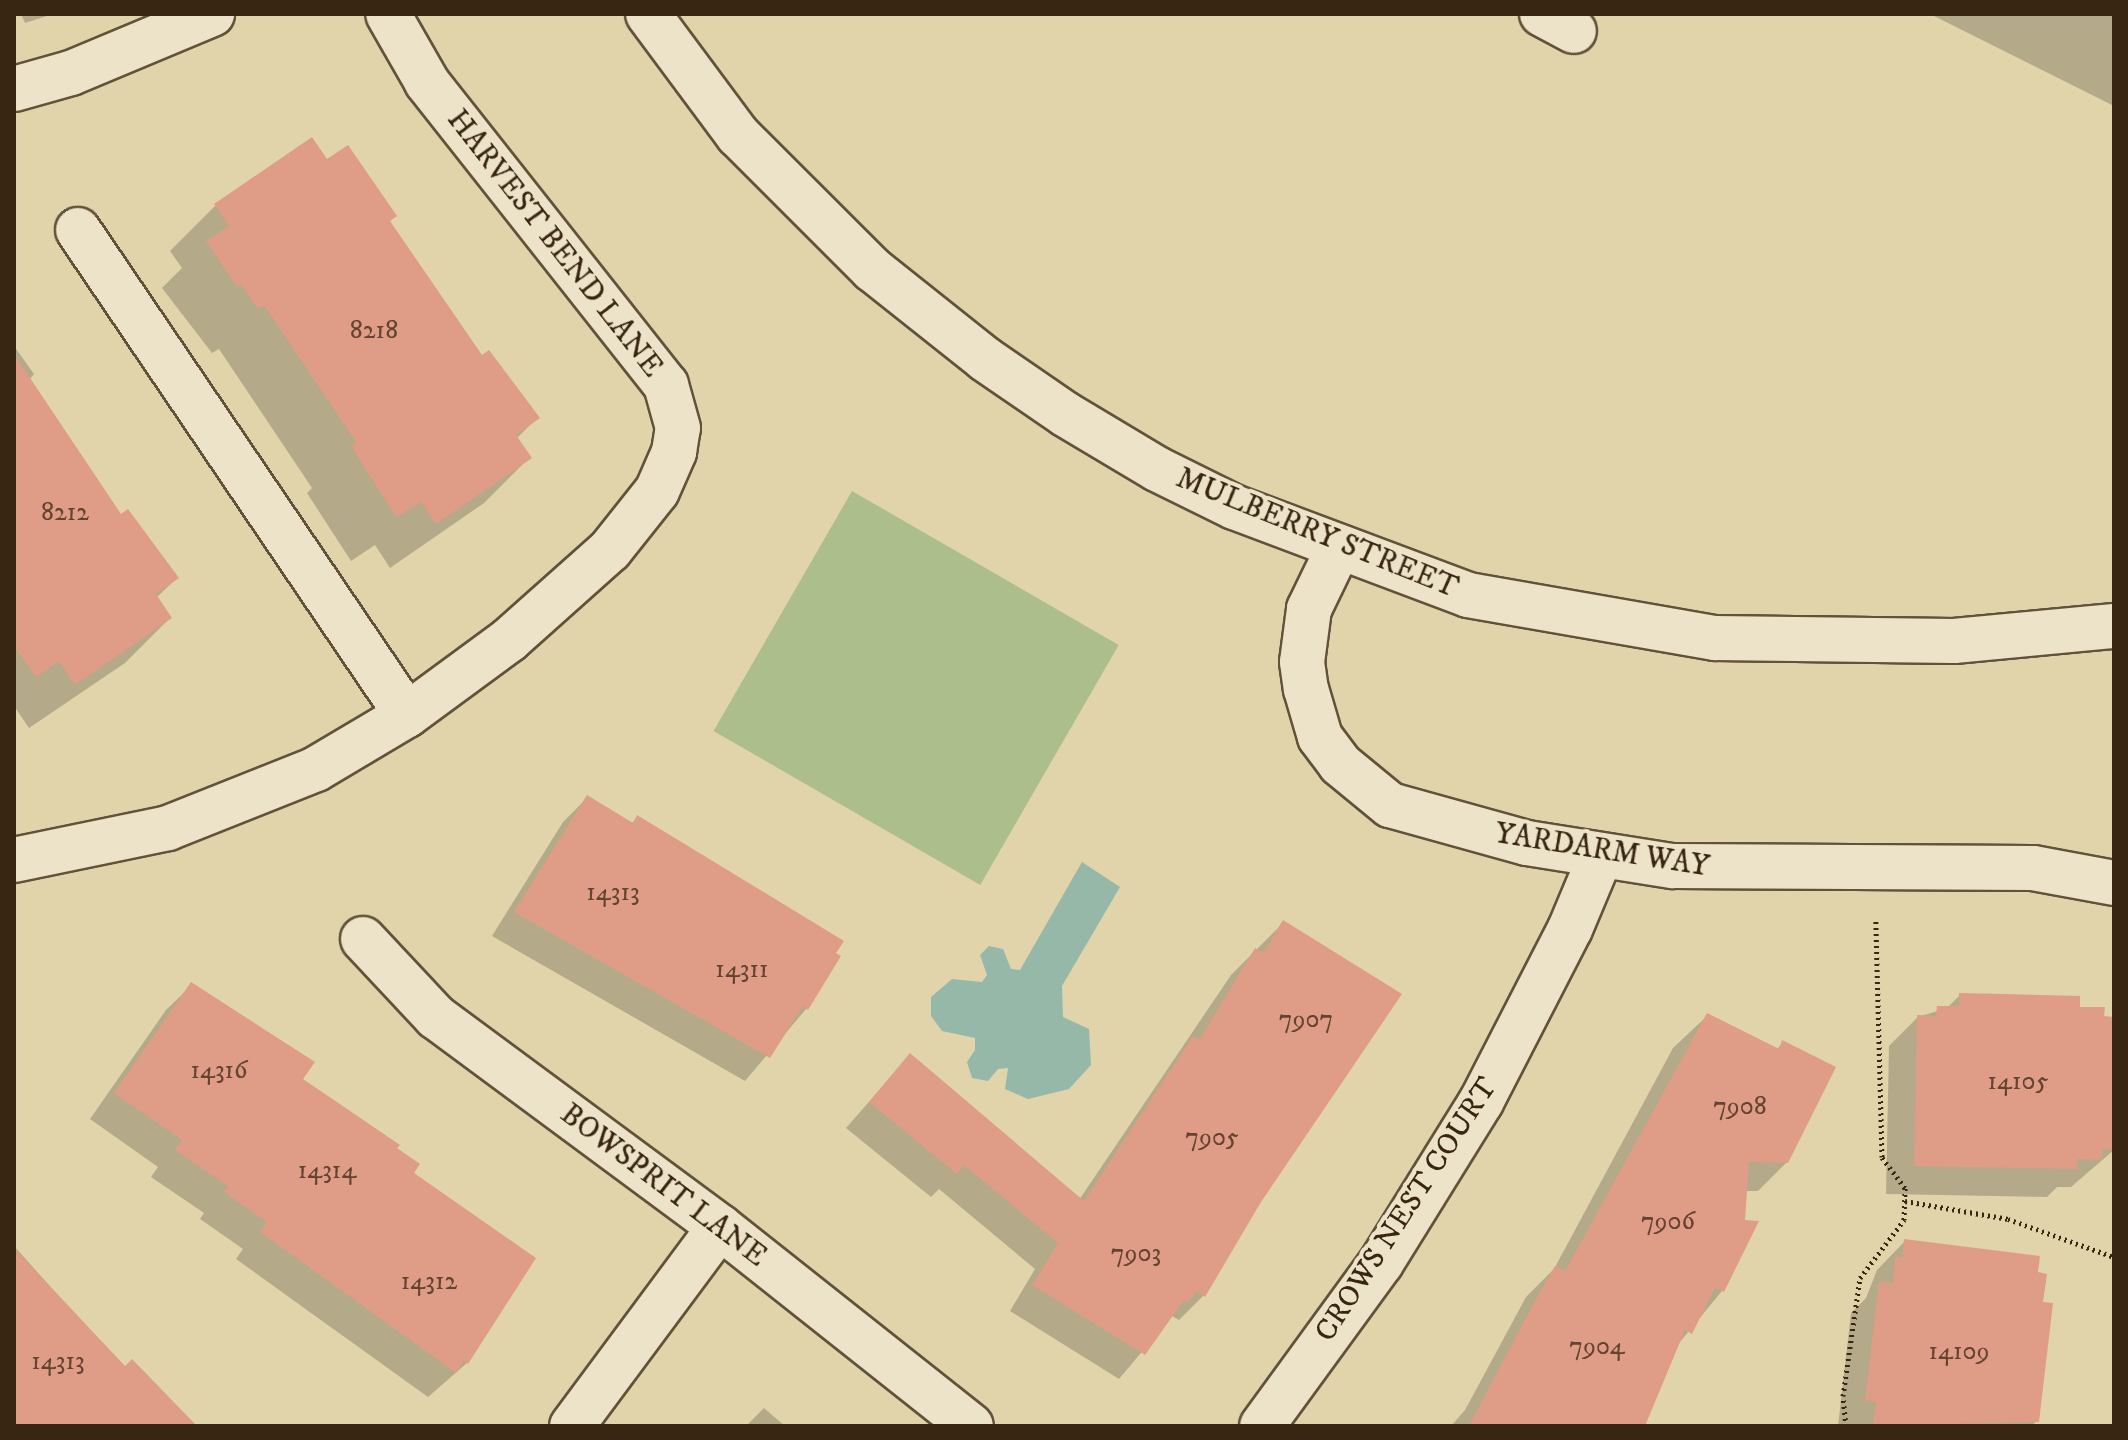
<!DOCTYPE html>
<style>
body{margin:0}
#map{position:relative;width:2128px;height:1440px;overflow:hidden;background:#e2d4aa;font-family:"IM FELL DW Pica",serif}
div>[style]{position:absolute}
.green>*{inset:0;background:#adbe8d;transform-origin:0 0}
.water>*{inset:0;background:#95b8a9}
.shadow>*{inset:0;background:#0003}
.building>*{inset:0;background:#df9c86}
.path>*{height:5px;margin-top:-2.5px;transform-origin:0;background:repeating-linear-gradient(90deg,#382613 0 2px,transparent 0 6px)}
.roads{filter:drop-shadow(2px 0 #625239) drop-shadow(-2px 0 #625239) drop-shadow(0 2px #625239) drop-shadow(0 -2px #625239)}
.minor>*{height:44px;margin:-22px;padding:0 22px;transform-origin:22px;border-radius:22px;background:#ece3c8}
span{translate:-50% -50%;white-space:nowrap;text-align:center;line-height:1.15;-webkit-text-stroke:8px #ece3c8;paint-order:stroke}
.number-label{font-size:26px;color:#624430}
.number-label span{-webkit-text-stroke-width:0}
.street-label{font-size:30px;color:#382613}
.frame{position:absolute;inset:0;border:16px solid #382613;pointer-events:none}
</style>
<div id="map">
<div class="green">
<div style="left:852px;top:491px;width:308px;height:277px;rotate:30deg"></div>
</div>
<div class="water">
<div style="clip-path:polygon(1082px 862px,1120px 887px,1062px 986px,1063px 1017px,1089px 1029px,1091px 1065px,1069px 1089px,1028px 1099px,1005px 1089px,1008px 1068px,998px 1069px,988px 1081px,972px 1078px,967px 1062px,975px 1050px,975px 1038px,942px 1031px,931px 1016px,931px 997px,952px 979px,982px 982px,987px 975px,980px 955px,989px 946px,1003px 949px,1011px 969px,1020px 970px)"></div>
</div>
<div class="shadow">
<div style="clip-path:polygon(21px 14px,53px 14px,25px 23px)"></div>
<div style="clip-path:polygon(1930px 14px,2114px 14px,2114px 106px)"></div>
<div style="clip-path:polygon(327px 162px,388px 222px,481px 358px,537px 418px,516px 439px,529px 458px,484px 503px,390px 568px,375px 545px,351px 561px,307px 493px,312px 488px,219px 349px,212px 353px,162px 288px,182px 268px,170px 251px,215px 206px)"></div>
<div style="clip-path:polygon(14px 346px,34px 374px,29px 380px,121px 517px,177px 578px,156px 598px,170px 618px,125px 663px,29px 728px,14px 706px)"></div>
<div style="clip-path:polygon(587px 798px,631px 824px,638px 817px,838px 957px,806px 1009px,745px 1081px,492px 936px,563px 822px)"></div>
<div style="clip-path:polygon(1284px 922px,1259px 1201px,1203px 1296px,1179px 1320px,1172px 1316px,1119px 1379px,1010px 1311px,1035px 1269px,939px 1189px,931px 1197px,846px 1128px,910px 1055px,1079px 1200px,1231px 975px)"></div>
<div style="clip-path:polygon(192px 985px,300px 1080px,394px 1148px,412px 1174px,467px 1363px,428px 1397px,236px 1259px,243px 1249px,200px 1219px,204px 1213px,151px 1177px,158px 1167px,90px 1119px,166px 1010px)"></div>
<div style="clip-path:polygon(1960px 995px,2078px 1009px,2114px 1019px,2114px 1150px,2071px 1187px,2057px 1187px,2047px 1197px,1886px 1194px,1889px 1046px,1918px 1017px,1947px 1008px)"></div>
<div style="clip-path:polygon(1707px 1016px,1776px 1050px,1783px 1043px,1787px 1162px,1758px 1191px,1745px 1191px,1722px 1291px,1675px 1348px,1629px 1426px,1451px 1426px,1465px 1410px,1526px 1297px,1554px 1269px,1673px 1048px)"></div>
<div style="clip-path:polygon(1905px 1241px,2036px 1274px,2041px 1303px,2037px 1421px,2031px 1426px,1838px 1426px,1851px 1313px,1866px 1298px,1877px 1270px)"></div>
<div style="clip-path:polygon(14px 1246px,124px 1369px,194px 1426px,14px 1426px)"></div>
<div style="clip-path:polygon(764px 1408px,785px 1426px,746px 1426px)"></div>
</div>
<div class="building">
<div style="clip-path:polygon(312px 137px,327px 159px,348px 145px,397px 216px,390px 221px,482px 355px,489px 350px,540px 418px,516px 435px,532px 458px,436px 524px,421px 502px,396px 517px,351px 446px,356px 442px,264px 305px,258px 309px,241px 284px,237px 287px,206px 241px,229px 226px,214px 204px)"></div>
<div style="clip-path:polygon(14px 354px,121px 514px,128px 509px,179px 578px,156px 594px,172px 618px,75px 685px,59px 661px,36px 677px,14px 646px)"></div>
<div style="clip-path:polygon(587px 795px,633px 823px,637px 815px,844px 941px,836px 953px,841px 956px,808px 1010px,803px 1006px,770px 1058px,514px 912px)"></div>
<div style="clip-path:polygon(1283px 920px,1402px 994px,1261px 1202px,1205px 1297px,1196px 1291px,1188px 1303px,1184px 1300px,1145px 1355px,1032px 1285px,1058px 1243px,964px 1165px,957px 1174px,869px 1102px,910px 1053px,1084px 1201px,1193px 1036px,1199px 1040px,1255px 948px,1263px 953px)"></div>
<div style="clip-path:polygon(191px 982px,315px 1062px,303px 1079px,400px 1145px,397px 1148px,420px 1164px,414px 1173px,536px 1258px,468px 1364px,464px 1361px,456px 1373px,260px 1232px,267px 1222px,224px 1192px,228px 1186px,175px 1150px,182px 1140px,114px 1093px)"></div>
<div style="clip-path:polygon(1959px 993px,2080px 996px,2080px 1007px,2105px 1007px,2104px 1016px,2114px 1017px,2114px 1150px,2102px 1149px,2102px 1160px,2077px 1159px,2077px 1169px,1914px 1166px,1917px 1015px,1936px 1016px,1937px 1006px,1959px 1006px)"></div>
<div style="clip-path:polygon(1707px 1013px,1779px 1049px,1782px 1040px,1836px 1067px,1788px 1163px,1749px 1162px,1745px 1220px,1759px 1221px,1724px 1292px,1715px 1287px,1692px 1334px,1685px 1330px,1645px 1426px,1469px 1426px,1533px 1304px,1555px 1266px,1565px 1271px)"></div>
<div style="clip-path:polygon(1904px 1239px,2040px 1256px,2038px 1272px,2047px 1274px,2043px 1302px,2053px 1303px,2039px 1422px,1873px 1426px,1876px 1402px,1865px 1400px,1879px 1282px,1893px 1283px,1895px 1257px,1902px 1258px)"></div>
<div style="clip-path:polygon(14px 1248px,125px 1366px,132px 1359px,197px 1426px,14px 1426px)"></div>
</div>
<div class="path">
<div style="left:1905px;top:1201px;width:105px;rotate:9.9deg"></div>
<div style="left:2008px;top:1219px;width:113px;rotate:19.7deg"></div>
<div style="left:1846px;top:1426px;width:30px;rotate:-96deg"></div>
<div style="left:1843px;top:1396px;width:119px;rotate:-81.8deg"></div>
<div style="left:1860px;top:1278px;width:73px;rotate:-52.8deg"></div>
<div style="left:1904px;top:1220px;width:32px;rotate:-88deg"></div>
<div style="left:1905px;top:1188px;width:39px;rotate:-127deg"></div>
<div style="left:1882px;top:1157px;width:237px;rotate:-91.5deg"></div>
</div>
<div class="roads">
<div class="minor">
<div style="left:648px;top:14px;width:151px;rotate:53.4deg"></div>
<div style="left:738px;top:135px;width:190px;rotate:45deg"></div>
<div style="left:872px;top:269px;width:144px;rotate:38.5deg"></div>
<div style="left:985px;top:359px;width:97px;rotate:34.5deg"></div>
<div style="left:1065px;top:414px;width:107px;rotate:30.9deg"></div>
<div style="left:1157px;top:469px;width:86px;rotate:26.3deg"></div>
<div style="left:1234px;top:507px;width:250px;rotate:20.6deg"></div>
<div style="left:1468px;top:595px;width:251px;rotate:9.9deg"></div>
<div style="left:1715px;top:638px;width:239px;rotate:0.7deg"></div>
<div style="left:1954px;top:641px;width:161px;rotate:-5.4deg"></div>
<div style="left:1542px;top:14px;width:36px;rotate:28deg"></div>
<div style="left:14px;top:89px;width:59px;rotate:-15.7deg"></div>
<div style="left:71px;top:73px;width:153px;rotate:-22.7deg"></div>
<div style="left:78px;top:230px;width:586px;rotate:55.85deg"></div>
<div style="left:1339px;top:547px;width:69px;rotate:115.8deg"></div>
<div style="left:1309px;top:609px;width:53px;rotate:97.5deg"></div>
<div style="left:1302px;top:662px;width:27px;rotate:82deg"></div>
<div style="left:1306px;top:689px;width:50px;rotate:73.7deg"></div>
<div style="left:1320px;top:737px;width:34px;rotate:53deg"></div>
<div style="left:1340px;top:764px;width:65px;rotate:39.4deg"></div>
<div style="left:1390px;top:805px;width:142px;rotate:15.5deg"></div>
<div style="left:1527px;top:843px;width:148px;rotate:9deg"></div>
<div style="left:1673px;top:866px;width:360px;rotate:0.3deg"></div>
<div style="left:2033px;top:868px;width:82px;rotate:10.5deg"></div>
<div style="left:14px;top:860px;width:157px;rotate:-11.7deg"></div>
<div style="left:168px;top:828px;width:159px;rotate:-21.7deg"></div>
<div style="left:316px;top:769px;width:106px;rotate:-30.7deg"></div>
<div style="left:407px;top:715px;width:127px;rotate:-36.3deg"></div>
<div style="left:509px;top:640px;width:135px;rotate:-41.7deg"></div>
<div style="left:610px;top:550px;width:75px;rotate:-51.5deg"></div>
<div style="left:657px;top:491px;width:43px;rotate:-66.4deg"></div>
<div style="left:674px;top:452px;width:24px;rotate:-81deg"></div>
<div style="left:678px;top:428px;width:45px;rotate:-105.6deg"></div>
<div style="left:666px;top:385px;width:386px;rotate:-128.3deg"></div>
<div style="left:427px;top:82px;width:78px;rotate:-119.8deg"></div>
<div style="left:363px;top:939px;width:107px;rotate:46.9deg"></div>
<div style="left:436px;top:1017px;width:353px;rotate:36.5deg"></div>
<div style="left:720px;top:1227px;width:320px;rotate:38.4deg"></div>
<div style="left:572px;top:1426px;width:248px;rotate:-53.4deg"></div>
<div style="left:1262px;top:1426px;width:202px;rotate:-53.9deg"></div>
<div style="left:1381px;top:1263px;width:190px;rotate:-58.2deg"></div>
<div style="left:1481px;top:1102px;width:195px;rotate:-62.8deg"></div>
<div style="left:1570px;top:929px;width:80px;rotate:-67.3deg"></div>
</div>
</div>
<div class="number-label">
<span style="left:374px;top:331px">8218</span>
<span style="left:65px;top:513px">8212</span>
<span style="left:613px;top:893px">14313</span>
<span style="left:742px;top:970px">14311</span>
<span style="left:1306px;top:1020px">7907</span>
<span style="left:219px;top:1071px">14316</span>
<span style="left:2018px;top:1082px">14105</span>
<span style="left:1740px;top:1107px">7908</span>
<span style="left:1212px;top:1138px">7905</span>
<span style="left:327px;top:1171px">14314</span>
<span style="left:1668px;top:1222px">7906</span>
<span style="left:1136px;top:1254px">7903</span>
<span style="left:429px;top:1282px">14312</span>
<span style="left:1597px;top:1347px">7904</span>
<span style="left:1959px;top:1352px">14109</span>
<span style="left:58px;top:1362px">14313</span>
</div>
<div class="street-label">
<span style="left:554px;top:244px;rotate:52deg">HARVEST BEND LANE</span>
<span style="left:1317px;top:534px;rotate:22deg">MULBERRY STREET</span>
<span style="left:1602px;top:851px;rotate:9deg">YARDARM WAY</span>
<span style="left:663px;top:1186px;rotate:37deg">BOWSPRIT LANE</span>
<span style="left:1407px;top:1210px;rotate:-57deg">CROWS NEST COURT</span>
</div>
<div class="frame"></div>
</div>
